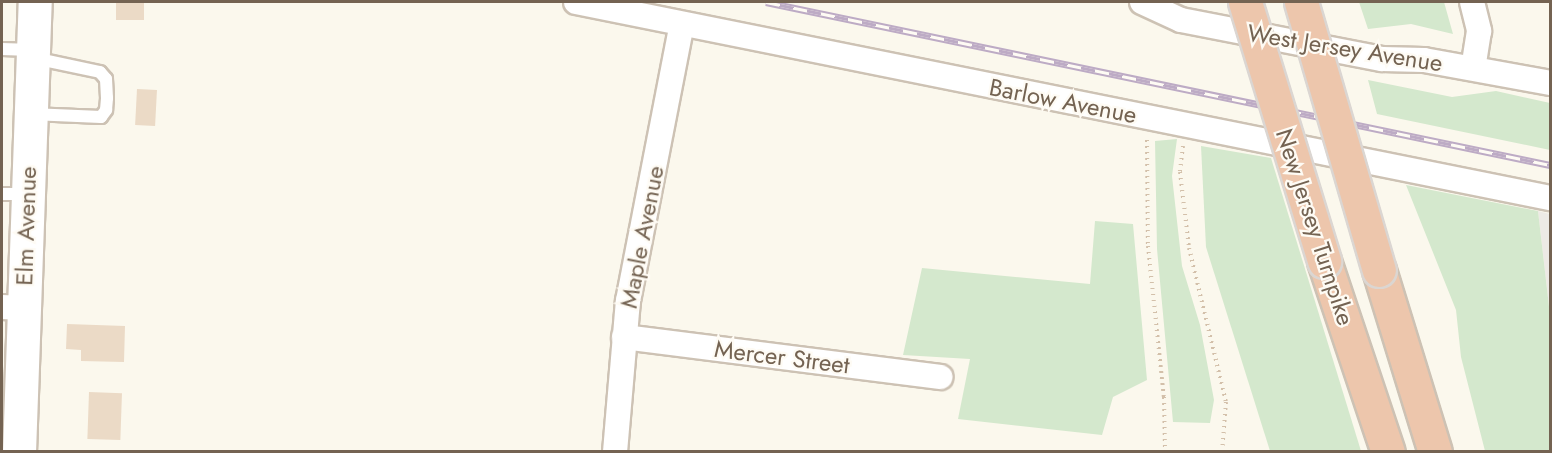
<!DOCTYPE html>
<style>
body{margin:0}
#map{position:relative;width:1552px;height:453px;overflow:hidden;background:#fbf8ed;font-family:Jost,sans-serif}
div>[style]{position:absolute}
.industrial>*{inset:0;background:#edeae5}
.green>*{inset:0;background:#d4e8cd}
.building>*{inset:0;background:#ebdac6;transform-origin:0 0}
.path>*{height:4px;margin-top:-2px;transform-origin:0;background:repeating-linear-gradient(90deg,#d3c0aa 0 1.5px,transparent 0 6px)}
.roads{filter:drop-shadow(2px 0 #cdc2b4) drop-shadow(-2px 0 #cdc2b4) drop-shadow(0 2px #cdc2b4) drop-shadow(0 -2px #cdc2b4)}
.lane>*{height:12px;margin:-6px;padding:0 6px;transform-origin:6px;border-radius:6px;background:#fff}
.street>*{height:24px;margin:-12px;padding:0 12px;transform-origin:12px;border-radius:12px;background:#fff}
.secondary>*{height:33px;margin:-16.5px;padding:0 16.5px;transform-origin:16.5px;border-radius:16.5px;background:#fff}
.highway>*{height:33px;margin:-16.5px;padding:0 16.5px;transform-origin:16.5px;border-radius:16.5px;background:#edc6ac}
.rail>*{height:7px;margin-top:-3.5px;transform-origin:0;background:repeating-linear-gradient(90deg,#fefbf4 0 14px,#bdabc5 0 28px);box-sizing:border-box;border-block:2px solid #bdabc5}
.bridges{filter:drop-shadow(2px 0 #dbd6d2) drop-shadow(-2px 0 #dbd6d2) drop-shadow(0 2px #dbd6d2) drop-shadow(0 -2px #dbd6d2)}
.highway-bridge>*{height:33px;margin:-16.5px;padding:0 16.5px;transform-origin:16.5px;border-radius:16.5px;background:#edc6ac}
span{translate:-50% -50%;white-space:nowrap;text-align:center;line-height:1.15;-webkit-text-stroke:4.5px #fefbf4;paint-order:stroke}
.street-label{font-size:24px;color:#746352}
.frame{position:absolute;inset:0;border:3px solid #746352;pointer-events:none}
</style>
<div id="map">
<div class="industrial">
<div style="clip-path:polygon(1538px 211px,1550px 214px,1550px 315px)"></div>
</div>
<div class="green">
<div style="clip-path:polygon(1359px 2px,1444px 2px,1453px 34px,1411px 24px,1368px 29px)"></div>
<div style="clip-path:polygon(1368px 80px,1452px 97px,1496px 91px,1550px 103px,1550px 150px,1377px 114px)"></div>
<div style="clip-path:polygon(1177px 139px,1172px 176px,1182px 266px,1200px 325px,1214px 400px,1210px 423px,1173px 422px,1157px 249px,1155px 141px)"></div>
<div style="clip-path:polygon(1201px 146px,1271px 158px,1361px 451px,1270px 451px,1206px 247px)"></div>
<div style="clip-path:polygon(1406px 185px,1538px 211px,1550px 315px,1550px 451px,1485px 451px,1461px 357px,1456px 310px)"></div>
<div style="clip-path:polygon(1095px 221px,1133px 224px,1147px 380px,1113px 397px,1102px 435px,958px 419px,970px 359px,903px 355px,922px 268px,1090px 284px)"></div>
</div>
<div class="building">
<div style="left:116px;top:2px;width:28px;height:18px"></div>
<div style="left:137px;top:89px;width:20px;height:36px;rotate:3deg"></div>
<div style="clip-path:polygon(67px 324px,125px 326px,124px 362px,81px 361px,81px 350px,66px 349px)"></div>
<div style="left:89px;top:392px;width:33px;height:47px;rotate:2deg"></div>
</div>
<div class="path">
<div style="left:1147px;top:140px;width:106px;rotate:89.5deg"></div>
<div style="left:1148px;top:246px;width:152px;rotate:84deg"></div>
<div style="left:1164px;top:397px;width:50px;rotate:88.9deg"></div>
<div style="left:1183px;top:146px;width:26px;rotate:97deg"></div>
<div style="left:1180px;top:172px;width:77px;rotate:83.2deg"></div>
<div style="left:1189px;top:248px;width:158px;rotate:76.5deg"></div>
<div style="left:1226px;top:402px;width:50px;rotate:94.6deg"></div>
</div>
<div class="roads">
<div class="lane">
<div style="left:2px;top:49px;width:30px;rotate:2deg"></div>
<div style="left:31px;top:114px;width:70px;rotate:2.5deg"></div>
<div style="left:101px;top:117px;width:9px;rotate:-54deg"></div>
<div style="left:106px;top:110px;width:12px;rotate:-85deg"></div>
<div style="left:107px;top:98px;width:19px;rotate:-93deg"></div>
<div style="left:106px;top:79px;width:9px;rotate:-131deg"></div>
<div style="left:100px;top:72px;width:67px;rotate:-168deg"></div>
<div style="left:2px;top:194px;width:24px"></div>
</div>
<div class="street">
<div style="left:576px;top:2px;width:994px;rotate:11.38deg"></div>
<div style="left:1142px;top:2px;width:43px;rotate:24.8deg"></div>
<div style="left:1181px;top:20px;width:205px;rotate:11deg"></div>
<div style="left:1382px;top:59px;width:42px;rotate:1.4deg"></div>
<div style="left:1424px;top:60px;width:128px;rotate:10.3deg"></div>
<div style="left:1472px;top:2px;width:30px;rotate:76deg"></div>
<div style="left:1479px;top:31px;width:37px;rotate:99deg"></div>
<div style="left:2px;top:307px;width:21px;rotate:3deg"></div>
<div style="left:624px;top:337px;width:319px;rotate:7.2deg"></div>
<div style="left:615px;top:452px;width:152px;rotate:-85.1deg"></div>
<div style="left:628px;top:301px;width:282px;rotate:-79deg"></div>
</div>
<div class="secondary">
<div style="left:19px;top:452px;width:450px;rotate:-88deg"></div>
</div>
<div class="highway">
<div style="left:1324px;top:261px;width:201px;rotate:71.5deg"></div>
<div style="left:1379px;top:270px;width:190px;rotate:72.9deg"></div>
</div>
</div>
<div class="rail">
<div style="left:766px;top:2px;width:801px;rotate:11.74deg"></div>
</div>
<div class="bridges">
<div class="highway-bridge">
<div style="left:1245px;top:2px;width:271px;rotate:73deg"></div>
<div style="left:1301px;top:2px;width:279px;rotate:73.8deg"></div>
</div>
</div>
<div class="street-label">
<span style="left:1345px;top:48px;rotate:9deg">West Jersey Avenue</span>
<span style="left:1063px;top:101px;rotate:11deg">Barlow Avenue</span>
<span style="left:26px;top:226px;rotate:-88deg">Elm Avenue</span>
<span style="left:1315px;top:227px;rotate:72deg">New Jersey Turnpike</span>
<span style="left:642px;top:237px;rotate:-79deg">Maple Avenue</span>
<span style="left:782px;top:357px;rotate:7deg">Mercer Street</span>
</div>
<div class="frame"></div>
</div>
